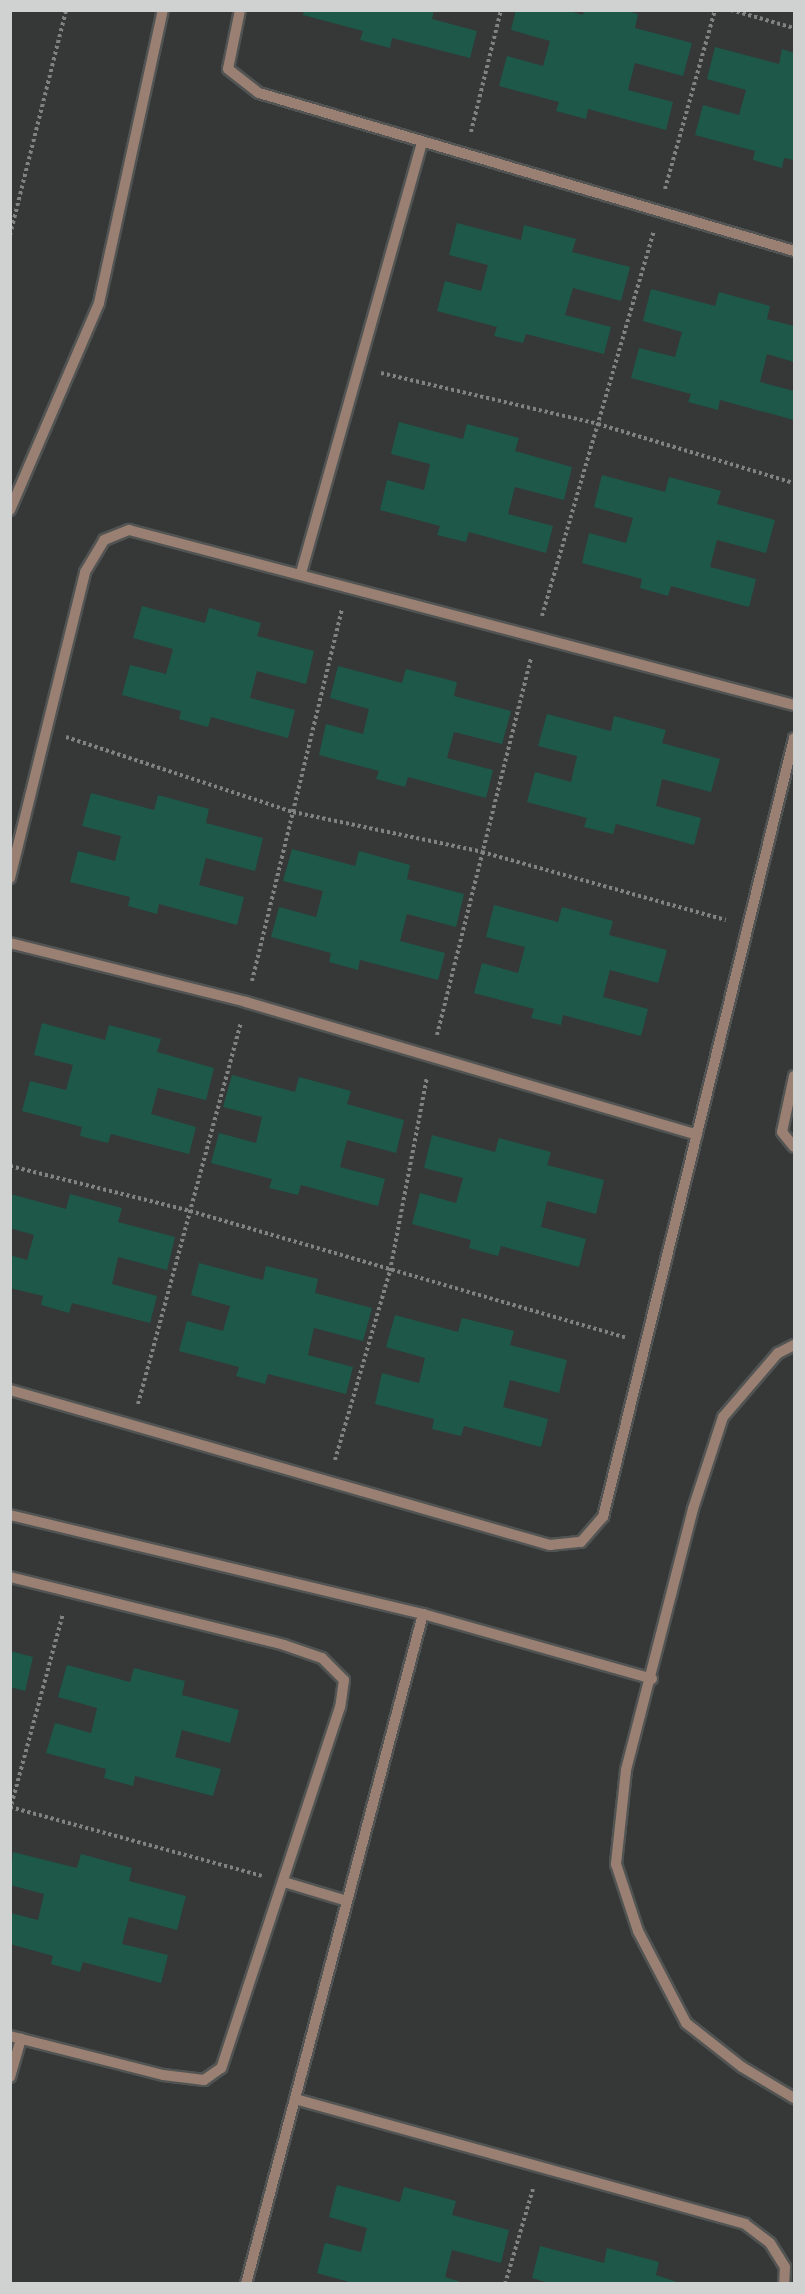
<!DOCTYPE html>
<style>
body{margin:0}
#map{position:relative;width:805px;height:2294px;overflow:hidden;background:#353837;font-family:Quicksand,sans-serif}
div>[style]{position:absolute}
.building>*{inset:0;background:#1d5849}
.path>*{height:4px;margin-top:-2px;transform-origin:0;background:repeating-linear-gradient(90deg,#808382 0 3px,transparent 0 6px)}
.roads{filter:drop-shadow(2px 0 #515453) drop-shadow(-2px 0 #515453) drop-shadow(0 2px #515453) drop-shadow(0 -2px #515453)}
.minor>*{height:10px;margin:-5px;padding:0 5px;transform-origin:5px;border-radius:5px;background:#998072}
span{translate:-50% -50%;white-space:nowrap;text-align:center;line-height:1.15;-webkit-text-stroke:4.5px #1d1f1f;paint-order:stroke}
.frame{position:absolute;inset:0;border:12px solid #d0d2d1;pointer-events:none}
</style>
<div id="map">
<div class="building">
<div style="clip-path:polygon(304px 10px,434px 10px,432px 19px,477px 31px,470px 58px,392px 38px,390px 48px,360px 40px,363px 31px,303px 15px)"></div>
<div style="clip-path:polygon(516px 10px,566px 10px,583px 15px,584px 10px,624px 10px,638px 14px,635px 28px,692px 43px,683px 76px,635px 63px,628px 90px,673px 102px,666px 130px,588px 109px,586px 119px,556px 111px,559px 102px,499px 86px,507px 56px,543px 66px,550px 41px,511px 30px)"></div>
<div style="clip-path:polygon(715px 47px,779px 64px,782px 49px,794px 53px,794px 160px,784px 158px,782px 168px,753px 160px,755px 151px,695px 135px,703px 105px,739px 115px,746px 90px,707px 79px)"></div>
<div style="clip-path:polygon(457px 223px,521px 240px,524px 225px,576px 239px,572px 252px,630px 267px,621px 301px,573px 288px,565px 315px,611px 327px,604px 354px,526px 334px,523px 343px,494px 336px,497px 327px,437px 311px,445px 281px,481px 291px,488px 265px,449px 255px)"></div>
<div style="clip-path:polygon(651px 289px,715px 306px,719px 292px,770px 306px,767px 319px,794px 326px,794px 362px,767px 354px,760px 382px,794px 391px,794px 420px,720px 400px,718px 410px,688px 402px,691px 394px,631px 378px,639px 348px,675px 357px,682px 332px,643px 321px)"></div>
<div style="clip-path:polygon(399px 422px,463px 439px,467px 424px,519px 438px,515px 451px,572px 467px,564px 500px,515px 487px,508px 514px,553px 526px,546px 553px,469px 532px,466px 542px,437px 535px,440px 526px,380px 510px,387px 480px,424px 490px,430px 464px,391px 454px)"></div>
<div style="clip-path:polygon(602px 475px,665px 492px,669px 477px,721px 491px,717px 504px,775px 520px,766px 553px,717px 540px,710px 567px,756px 579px,749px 607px,671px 586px,668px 596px,640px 588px,642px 579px,582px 563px,589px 533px,626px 543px,633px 518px,594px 507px)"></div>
<div style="clip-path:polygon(142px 606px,205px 623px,209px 608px,261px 623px,257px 636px,314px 651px,306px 684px,257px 671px,250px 698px,295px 710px,288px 738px,211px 717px,208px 727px,179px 719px,181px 711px,122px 695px,130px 665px,166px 674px,173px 649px,133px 638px)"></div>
<div style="clip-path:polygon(338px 666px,402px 683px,406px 669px,457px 682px,454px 696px,511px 711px,502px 744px,454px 732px,447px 758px,493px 770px,486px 798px,408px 777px,405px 787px,376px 779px,379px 771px,319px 755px,326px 724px,363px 734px,369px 709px,330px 698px)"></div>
<div style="clip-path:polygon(547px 714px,611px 731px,614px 716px,666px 730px,662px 743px,720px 759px,711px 792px,662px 779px,656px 806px,701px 818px,694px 845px,616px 824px,613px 834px,584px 827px,587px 818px,527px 802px,535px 772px,571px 782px,577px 756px,538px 746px)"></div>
<div style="clip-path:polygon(91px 793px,154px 810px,158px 795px,209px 809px,206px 823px,263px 838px,255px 871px,206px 858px,199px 885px,244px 897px,237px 925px,159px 904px,157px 914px,128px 906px,130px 897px,70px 882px,78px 851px,115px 861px,121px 836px,82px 826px)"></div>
<div style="clip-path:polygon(292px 849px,355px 866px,359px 851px,410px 865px,407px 879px,464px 894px,456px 927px,407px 914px,400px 941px,445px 953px,438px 980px,360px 960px,358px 970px,329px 962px,331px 953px,271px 937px,279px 907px,316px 917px,323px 891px,283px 881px)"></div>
<div style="clip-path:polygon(494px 905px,558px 922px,562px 907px,613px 921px,609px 935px,667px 950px,658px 983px,610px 970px,603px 997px,648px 1009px,641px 1036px,563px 1015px,561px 1025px,531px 1018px,534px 1009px,474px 993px,482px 963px,518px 973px,525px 947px,486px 937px)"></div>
<div style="clip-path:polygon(42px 1023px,105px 1040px,109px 1025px,161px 1039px,157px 1052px,214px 1068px,206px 1100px,158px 1088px,151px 1114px,196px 1127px,189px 1154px,111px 1134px,108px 1143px,80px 1136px,82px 1127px,22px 1111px,30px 1081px,66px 1090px,73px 1065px,34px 1055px)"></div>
<div style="clip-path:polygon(232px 1075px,295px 1092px,299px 1077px,351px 1091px,347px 1104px,404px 1120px,396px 1153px,347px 1140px,340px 1167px,385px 1179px,378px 1206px,301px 1185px,298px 1195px,269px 1188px,272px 1179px,211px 1163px,219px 1133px,256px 1143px,262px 1117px,223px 1107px)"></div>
<div style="clip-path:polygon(432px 1135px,495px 1152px,499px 1138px,551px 1152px,547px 1165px,604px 1180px,596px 1214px,547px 1201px,541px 1227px,586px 1239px,579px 1267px,501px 1246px,498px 1256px,469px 1248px,471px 1240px,412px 1224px,420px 1193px,456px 1203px,463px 1178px,424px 1168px)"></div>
<div style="clip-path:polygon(10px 1194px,66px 1209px,70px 1194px,122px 1208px,118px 1222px,175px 1237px,167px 1270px,118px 1257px,112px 1284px,157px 1296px,150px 1323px,72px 1303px,69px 1313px,41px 1305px,43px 1296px,10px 1288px,10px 1255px,27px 1260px,34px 1235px,10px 1228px)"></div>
<div style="clip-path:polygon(199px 1263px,263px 1280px,266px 1266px,318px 1279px,315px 1293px,372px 1308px,363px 1341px,314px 1328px,308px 1355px,353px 1367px,346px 1394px,268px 1374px,265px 1384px,236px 1376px,239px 1367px,179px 1351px,187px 1321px,223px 1331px,230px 1306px,191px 1295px)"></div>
<div style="clip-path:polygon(395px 1315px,458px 1332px,462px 1318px,514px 1331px,510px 1345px,567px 1360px,559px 1393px,510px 1380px,503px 1407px,548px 1419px,541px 1447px,464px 1426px,461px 1436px,432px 1429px,434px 1419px,375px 1404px,382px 1373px,419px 1383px,425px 1358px,386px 1347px)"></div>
<div style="clip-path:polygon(10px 1651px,33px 1657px,25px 1691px,10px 1687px)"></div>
<div style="clip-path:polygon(67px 1665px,130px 1682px,134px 1668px,185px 1681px,182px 1695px,239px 1710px,230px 1743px,182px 1730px,175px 1757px,221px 1769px,213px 1796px,135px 1776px,133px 1786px,104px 1778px,106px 1769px,46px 1753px,55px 1723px,91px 1733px,97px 1708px,58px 1697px)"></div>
<div style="clip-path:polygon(13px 1852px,77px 1868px,81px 1854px,132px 1868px,129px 1881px,186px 1896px,177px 1930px,129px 1917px,122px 1944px,168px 1955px,161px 1983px,83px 1962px,80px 1972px,51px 1964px,53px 1956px,10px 1944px,10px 1913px,38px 1920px,44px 1894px,10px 1885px)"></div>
<div style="clip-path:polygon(337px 2185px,400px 2202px,404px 2187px,456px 2201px,452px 2215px,509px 2230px,501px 2263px,452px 2250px,445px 2277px,467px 2284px,356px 2284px,317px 2273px,325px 2243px,361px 2252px,367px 2228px,329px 2217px)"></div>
<div style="clip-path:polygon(540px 2246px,604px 2263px,607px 2248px,659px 2262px,656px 2275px,683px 2284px,552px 2284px,532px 2278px)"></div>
</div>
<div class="path">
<div style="left:731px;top:10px;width:66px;rotate:15.9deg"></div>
<div style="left:471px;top:132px;width:126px;rotate:-76.2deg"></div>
<div style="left:665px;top:189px;width:186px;rotate:-74.4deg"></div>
<div style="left:10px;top:235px;width:232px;rotate:-76deg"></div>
<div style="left:381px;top:373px;width:223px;rotate:13.2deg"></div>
<div style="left:598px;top:424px;width:205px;rotate:16.8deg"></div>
<div style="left:542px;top:616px;width:401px;rotate:-73.8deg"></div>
<div style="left:66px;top:737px;width:239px;rotate:18.3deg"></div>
<div style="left:293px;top:812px;width:193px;rotate:11.9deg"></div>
<div style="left:482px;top:852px;width:253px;rotate:15.6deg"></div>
<div style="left:252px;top:981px;width:383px;rotate:-76.4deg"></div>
<div style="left:437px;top:1035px;width:389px;rotate:-76deg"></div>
<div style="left:10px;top:1166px;width:186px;rotate:14deg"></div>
<div style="left:190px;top:1211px;width:453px;rotate:16.2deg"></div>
<div style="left:138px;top:1404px;width:395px;rotate:-74.9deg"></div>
<div style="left:335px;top:1460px;width:197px;rotate:-73.8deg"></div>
<div style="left:390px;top:1271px;width:197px;rotate:-79.2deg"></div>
<div style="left:10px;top:1807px;width:261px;rotate:15.3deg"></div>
<div style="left:10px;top:1810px;width:203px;rotate:-74.9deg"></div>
<div style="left:505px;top:2284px;width:99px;rotate:-73.6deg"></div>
</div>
<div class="roads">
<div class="minor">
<div style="left:240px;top:10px;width:60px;rotate:101.5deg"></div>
<div style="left:228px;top:69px;width:39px;rotate:38deg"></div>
<div style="left:259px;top:93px;width:558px;rotate:16.45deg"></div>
<div style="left:10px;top:510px;width:225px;rotate:-66.7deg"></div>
<div style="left:99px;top:303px;width:300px;rotate:-77.7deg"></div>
<div style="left:301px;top:573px;width:448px;rotate:-74.3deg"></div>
<div style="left:10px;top:878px;width:315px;rotate:-76.2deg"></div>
<div style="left:85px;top:572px;width:37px;rotate:-59deg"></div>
<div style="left:104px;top:540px;width:27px;rotate:-22deg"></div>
<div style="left:129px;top:530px;width:688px;rotate:14.74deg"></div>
<div style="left:10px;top:943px;width:243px;rotate:14deg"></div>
<div style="left:246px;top:1002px;width:470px;rotate:16.4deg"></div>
<div style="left:794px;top:1076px;width:57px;rotate:102.1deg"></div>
<div style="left:782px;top:1132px;width:19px;rotate:51deg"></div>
<div style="left:794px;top:1345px;width:18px;rotate:153deg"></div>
<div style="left:778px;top:1353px;width:84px;rotate:130.7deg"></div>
<div style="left:723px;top:1417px;width:97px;rotate:108.1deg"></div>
<div style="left:693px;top:1509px;width:269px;rotate:104.4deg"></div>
<div style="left:626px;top:1770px;width:95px;rotate:96.1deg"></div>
<div style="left:616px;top:1864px;width:71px;rotate:71.8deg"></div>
<div style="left:638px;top:1931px;width:104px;rotate:62.4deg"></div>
<div style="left:686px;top:2023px;width:71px;rotate:38.2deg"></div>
<div style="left:742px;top:2067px;width:61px;rotate:30.8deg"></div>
<div style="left:10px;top:1390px;width:562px;rotate:16.02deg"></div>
<div style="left:550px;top:1545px;width:31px;rotate:-6deg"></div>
<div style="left:581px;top:1542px;width:33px;rotate:-49deg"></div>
<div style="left:603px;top:1517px;width:802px;rotate:-76.22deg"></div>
<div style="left:10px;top:1515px;width:425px;rotate:13.5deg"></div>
<div style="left:423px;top:1614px;width:238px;rotate:15.8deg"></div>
<div style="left:10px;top:1577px;width:282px;rotate:13.9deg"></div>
<div style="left:284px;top:1645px;width:40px;rotate:18.9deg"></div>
<div style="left:322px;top:1658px;width:31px;rotate:45deg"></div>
<div style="left:344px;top:1680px;width:27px;rotate:98deg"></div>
<div style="left:340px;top:1707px;width:380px;rotate:108.2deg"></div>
<div style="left:221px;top:2068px;width:21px;rotate:145deg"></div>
<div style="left:204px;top:2080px;width:41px;rotate:-173deg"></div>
<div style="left:163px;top:2075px;width:158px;rotate:-165.7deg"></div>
<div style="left:284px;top:1882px;width:66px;rotate:16.8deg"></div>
<div style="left:10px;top:2077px;width:40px;rotate:-74deg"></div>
<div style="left:295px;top:2099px;width:467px;rotate:15.5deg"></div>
<div style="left:745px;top:2224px;width:31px;rotate:37deg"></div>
<div style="left:770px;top:2243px;width:28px;rotate:58deg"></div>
<div style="left:785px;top:2267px;width:17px;rotate:93deg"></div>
<div style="left:246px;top:2284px;width:693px;rotate:-75.2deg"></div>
</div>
</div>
<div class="frame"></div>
</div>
